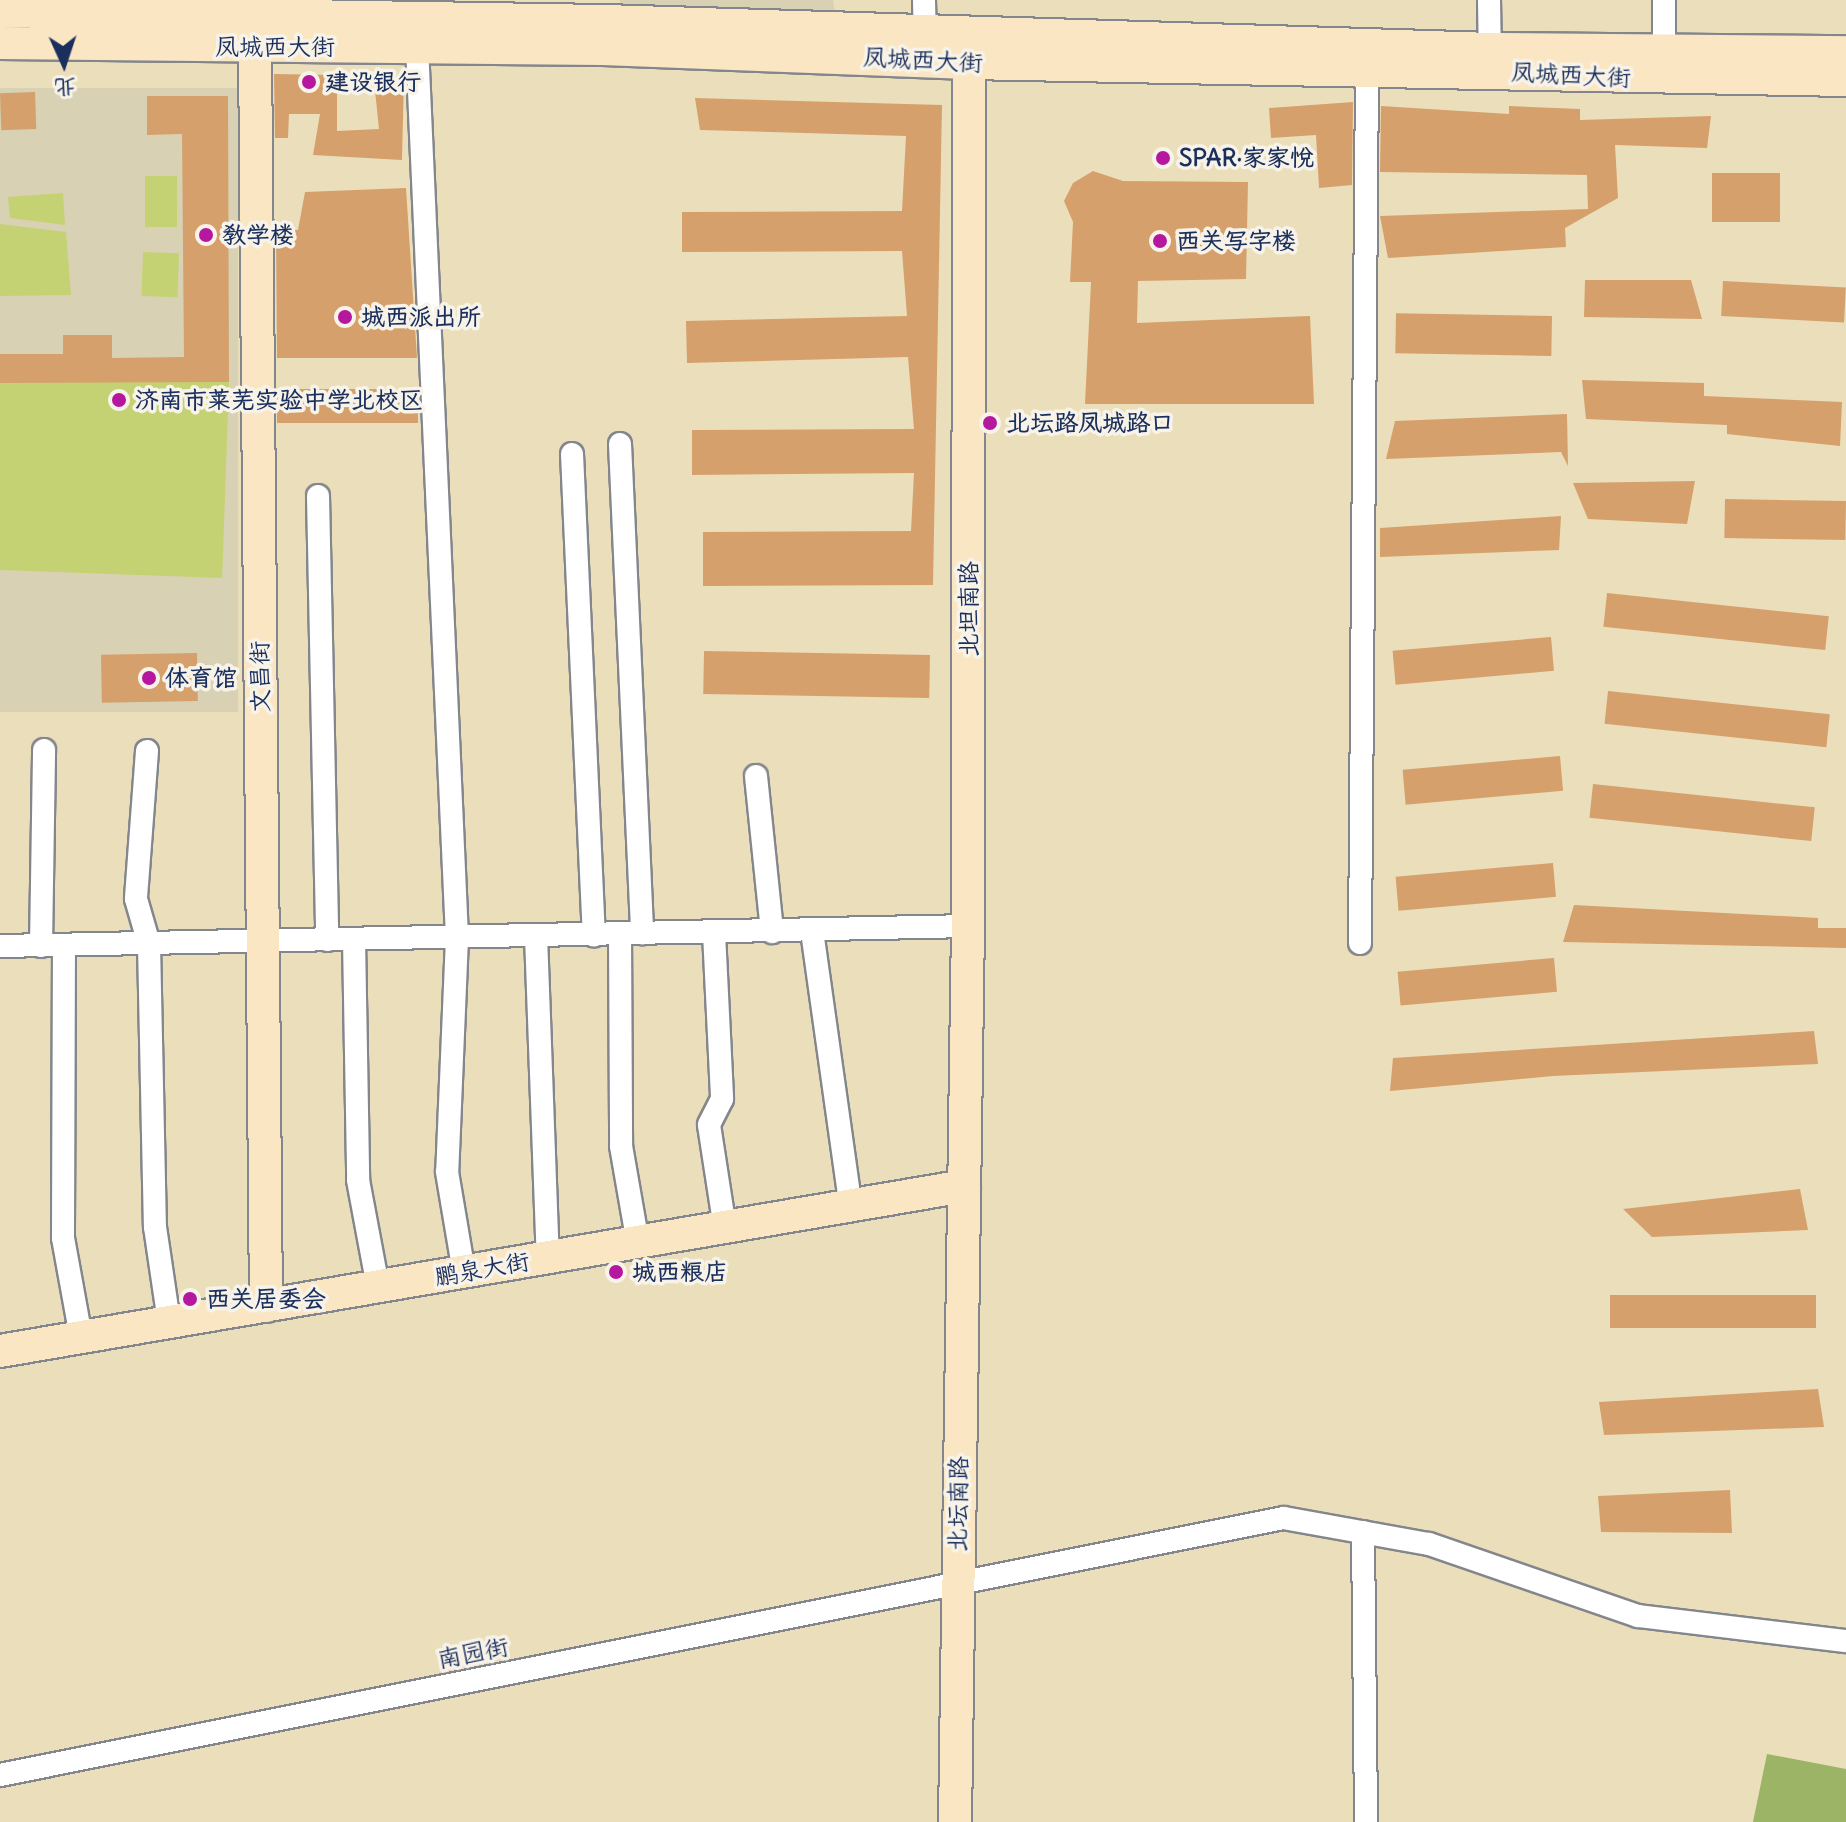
<!DOCTYPE html>
<meta charset="utf-8">
<style>
body{margin:0}
#map{position:relative;width:1846px;height:1822px;overflow:hidden;background:#ebdebb;font-family:Delius,"LXGW WenKai TC",sans-serif}
div>[style]{position:absolute}
.built>*{inset:0;background:#d9d1b4;transform-origin:0 0}
.green>*{inset:0;background:#c5d273;transform-origin:0 0}
.forest>*{inset:0;background:#9cb465}
.building>*{inset:0;background:#d5a06c;transform-origin:0 0}
.roads{filter:drop-shadow(2px 0 #83868c) drop-shadow(-2px 0 #83868c) drop-shadow(0 2px #83868c) drop-shadow(0 -2px #83868c)}
.street>*{height:22px;margin:-11px;padding:0 11px;transform-origin:11px;border-radius:11px;background:#fff}
.secondary>*{height:32px;margin:-16px;padding:0 16px;transform-origin:16px;border-radius:16px;background:#fbe6c4}
.dots>*{width:22px;height:22px;translate:-50% -50%;box-sizing:border-box;border:4px solid #f7f3e8;border-radius:50%}
span{translate:-50% -50%;white-space:nowrap;text-align:center;line-height:1.15;-webkit-text-stroke:7px #f7f3e8;paint-order:stroke}
.street-label{font-size:24px;color:#1b2f5e}
.poi-label{font-size:24px;color:#1b2f5e;font-weight:700}
.left{translate:0 -50%;text-align:left}
.north{position:absolute;left:24px;top:24px;width:80px;height:80px;-webkit-text-stroke:6px #f7f3e8;paint-order:stroke;rotate:177deg;font-size:22px;font-weight:700;line-height:32px;text-align:center;color:#1b2f5e}
.north::after{content:'';display:block;margin:auto;width:28px;height:36px;background:#1b2f5e;clip-path:polygon(50% 0,100% 100%,50% 72%,0 100%)}
</style>
<div id="map">
<div class="built">
<div style="clip-path:polygon(620px 0,833px 0,835px 13px,619px 7px)"></div>
<div style="left:238px;top:88px;width:624px;height:238px;rotate:90deg"></div>
</div>
<div class="green">
<div style="left:145px;top:176px;width:32px;height:51px"></div>
<div style="clip-path:polygon(63px 193px,65px 225px,10px 218px,8px 197px)"></div>
<div style="clip-path:polygon(0 224px,66px 232px,71px 295px,0 296px)"></div>
<div style="left:143px;top:252px;width:36px;height:44px;rotate:2deg"></div>
<div style="left:229px;top:382px;width:196px;height:229px;rotate:92deg"></div>
</div>
<div class="forest">
<div style="clip-path:polygon(1767px 1754px,1846px 1769px,1846px 1822px,1753px 1822px)"></div>
</div>
<div class="building">
<div style="clip-path:polygon(274px 74px,337px 75px,337px 131px,379px 129px,374px 81px,404px 76px,402px 160px,313px 155px,320px 114px,289px 114px,288px 138px,275px 138px)"></div>
<div style="left:35px;top:92px;width:37px;height:35px;rotate:88deg"></div>
<div style="clip-path:polygon(147px 96px,228px 96px,229px 382px,0 383px,0 354px,63px 354px,63px 335px,112px 335px,112px 358px,184px 357px,182px 134px,147px 135px)"></div>
<div style="clip-path:polygon(695px 98px,942px 105px,933px 585px,703px 586px,703px 532px,911px 531px,914px 473px,692px 475px,692px 430px,914px 429px,908px 357px,687px 363px,686px 321px,907px 316px,902px 251px,682px 252px,682px 212px,902px 211px,906px 136px,700px 130px)"></div>
<div style="clip-path:polygon(1353px 102px,1352px 185px,1319px 188px,1316px 135px,1271px 138px,1269px 108px)"></div>
<div style="clip-path:polygon(1381px 106px,1509px 114px,1509px 106px,1580px 109px,1580px 120px,1711px 116px,1707px 148px,1615px 145px,1618px 198px,1565px 228px,1566px 247px,1388px 258px,1380px 216px,1588px 209px,1587px 175px,1380px 172px)"></div>
<div style="clip-path:polygon(1093px 171px,1123px 181px,1248px 182px,1246px 279px,1138px 281px,1137px 323px,1310px 316px,1314px 404px,1085px 404px,1091px 282px,1070px 282px,1073px 222px,1064px 201px,1073px 183px)"></div>
<div style="left:1712px;top:173px;width:68px;height:49px"></div>
<div style="clip-path:polygon(406px 188px,417px 358px,277px 358px,276px 227px,298px 230px,305px 192px)"></div>
<div style="clip-path:polygon(1585px 280px,1691px 280px,1702px 319px,1584px 317px)"></div>
<div style="left:1723px;top:281px;width:123px;height:35px;rotate:3deg"></div>
<div style="left:1552px;top:316px;width:40px;height:156px;rotate:91deg"></div>
<div style="clip-path:polygon(1582px 380px,1704px 383px,1704px 396px,1842px 402px,1840px 446px,1727px 434px,1727px 425px,1586px 419px)"></div>
<div style="left:277px;top:389px;width:141px;height:34px"></div>
<div style="clip-path:polygon(1567px 414px,1568px 466px,1561px 452px,1386px 459px,1395px 421px)"></div>
<div style="clip-path:polygon(1695px 481px,1687px 524px,1588px 519px,1573px 483px)"></div>
<div style="left:1725px;top:499px;width:121px;height:39px;rotate:1deg"></div>
<div style="clip-path:polygon(1561px 516px,1559px 550px,1380px 557px,1380px 528px)"></div>
<div style="left:1607px;top:593px;width:223px;height:34px;rotate:6deg"></div>
<div style="left:1551px;top:637px;width:34px;height:159px;rotate:85deg"></div>
<div style="left:704px;top:651px;width:226px;height:43px;rotate:1deg"></div>
<div style="left:197px;top:653px;width:48px;height:96px;rotate:89deg"></div>
<div style="left:1608px;top:691px;width:223px;height:33px;rotate:6deg"></div>
<div style="left:1560px;top:756px;width:35px;height:158px;rotate:85deg"></div>
<div style="left:1593px;top:784px;width:223px;height:34px;rotate:6deg"></div>
<div style="left:1553px;top:863px;width:34px;height:158px;rotate:85deg"></div>
<div style="clip-path:polygon(1574px 905px,1818px 918px,1818px 928px,1846px 928px,1846px 948px,1563px 942px)"></div>
<div style="left:1554px;top:958px;width:34px;height:157px;rotate:85deg"></div>
<div style="clip-path:polygon(1814px 1031px,1818px 1064px,1553px 1076px,1390px 1091px,1393px 1058px)"></div>
<div style="clip-path:polygon(1800px 1189px,1808px 1230px,1652px 1237px,1623px 1209px)"></div>
<div style="left:1816px;top:1295px;width:33px;height:206px;rotate:90deg"></div>
<div style="clip-path:polygon(1818px 1389px,1824px 1427px,1604px 1435px,1599px 1402px)"></div>
<div style="clip-path:polygon(1730px 1490px,1732px 1533px,1601px 1532px,1598px 1496px)"></div>
</div>
<div class="roads">
<div class="street">
<div style="left:924px;top:0;width:45px;rotate:88.7deg"></div>
<div style="left:1489px;top:0;width:62px;rotate:89.1deg"></div>
<div style="left:1664px;top:0;width:62px;rotate:90deg"></div>
<div style="left:417px;top:46px;width:893px;rotate:87.43deg"></div>
<div style="left:457px;top:938px;width:234px;rotate:92.4deg"></div>
<div style="left:447px;top:1172px;width:101px;rotate:80.4deg"></div>
<div style="left:620px;top:444px;width:490px;rotate:87.4deg"></div>
<div style="left:572px;top:454px;width:482px;rotate:87.4deg"></div>
<div style="left:318px;top:496px;width:444px;rotate:88.8deg"></div>
<div style="left:147px;top:751px;width:148px;rotate:94.3deg"></div>
<div style="left:136px;top:899px;width:47px;rotate:73.9deg"></div>
<div style="left:149px;top:944px;width:283px;rotate:88.8deg"></div>
<div style="left:155px;top:1227px;width:96px;rotate:81.6deg"></div>
<div style="left:756px;top:776px;width:157px;rotate:84.1deg"></div>
<div style="left:812px;top:931px;width:279px;rotate:82deg"></div>
<div style="left:714px;top:933px;width:166px;rotate:87.2deg"></div>
<div style="left:722px;top:1099px;width:29px;rotate:117deg"></div>
<div style="left:709px;top:1125px;width:104px;rotate:81.2deg"></div>
<div style="left:620px;top:934px;width:212px;rotate:89.7deg"></div>
<div style="left:621px;top:1146px;width:98px;rotate:80.1deg"></div>
<div style="left:536px;top:936px;width:322px;rotate:87.9deg"></div>
<div style="left:354px;top:939px;width:241px;rotate:89deg"></div>
<div style="left:358px;top:1180px;width:109px;rotate:79.4deg"></div>
<div style="left:1360px;top:943px;width:873px;rotate:-89.54deg"></div>
<div style="left:64px;top:945px;width:293px;rotate:90.2deg"></div>
<div style="left:63px;top:1238px;width:101px;rotate:79.7deg"></div>
<div style="left:0;top:946px;width:968px;rotate:-1.18deg"></div>
<div style="left:41px;top:946px;width:196px;rotate:-89.1deg"></div>
<div style="left:1363px;top:1532px;width:290px;rotate:89.4deg"></div>
<div style="left:0;top:1775px;width:1309px;rotate:-11.32deg"></div>
<div style="left:1284px;top:1518px;width:147px;rotate:10.2deg"></div>
<div style="left:1429px;top:1544px;width:221px;rotate:19deg"></div>
<div style="left:1638px;top:1616px;width:209px;rotate:6.9deg"></div>
</div>
<div class="secondary">
<div style="left:0;top:11px;width:605px;rotate:0.95deg"></div>
<div style="left:605px;top:21px;width:885px;rotate:1.81deg"></div>
<div style="left:1490px;top:49px;width:356px;rotate:0.5deg"></div>
<div style="left:0;top:43px;width:603px;rotate:0.57deg"></div>
<div style="left:603px;top:49px;width:365px;rotate:2.2deg"></div>
<div style="left:968px;top:63px;width:878px;rotate:1.11deg"></div>
<div style="left:255px;top:48px;width:1258px;rotate:89.5deg"></div>
<div style="left:0;top:1351px;width:978px;rotate:-9.71deg"></div>
<div style="left:955px;top:1822px;width:896px;rotate:-89.17deg"></div>
<div style="left:968px;top:926px;width:885px;rotate:-89.94deg"></div>
</div>
</div>
<div class="dots">
<div style="left:309px;top:82px;background:#b5179e"></div>
<div style="left:1163px;top:158px;background:#b5179e"></div>
<div style="left:206px;top:235px;background:#b5179e"></div>
<div style="left:1160px;top:241px;background:#b5179e"></div>
<div style="left:345px;top:317px;background:#b5179e"></div>
<div style="left:119px;top:400px;background:#b5179e"></div>
<div style="left:990px;top:423px;background:#b5179e"></div>
<div style="left:149px;top:678px;background:#b5179e"></div>
<div style="left:616px;top:1272px;background:#b5179e"></div>
<div style="left:190px;top:1299px;background:#b5179e"></div>
</div>
<div class="street-label">
<span style="left:275px;top:47px">凤城西大街</span>
<span style="left:923px;top:60px;rotate:3deg">凤城西大街</span>
<span style="left:1571px;top:75px;rotate:3deg">凤城西大街</span>
<span style="left:969px;top:609px;rotate:-90deg">北坦南路</span>
<span style="left:260px;top:677px;rotate:-91deg">文昌街</span>
<span style="left:482px;top:1269px;rotate:-10deg">鹏泉大街</span>
<span style="left:958px;top:1504px;rotate:-89deg">北坛南路</span>
<span style="left:473px;top:1653px;rotate:-11deg">南园街</span>
</div>
<div class="poi-label">
<span class="left" style="left:325px;top:82px">建设银行</span>
<span class="left" style="left:1179px;top:158px">SPAR·家家悦</span>
<span class="left" style="left:222px;top:235px">教学楼</span>
<span class="left" style="left:1176px;top:241px">西关写字楼</span>
<span class="left" style="left:361px;top:317px">城西派出所</span>
<span class="left" style="left:135px;top:400px">济南市莱芜实验中学北校区</span>
<span class="left" style="left:1006px;top:423px">北坛路凤城路口</span>
<span class="left" style="left:165px;top:678px">体育馆</span>
<span class="left" style="left:632px;top:1272px">城西粮店</span>
<span class="left" style="left:206px;top:1299px">西关居委会</span>
</div>
<div class="north">北</div>
</div>
